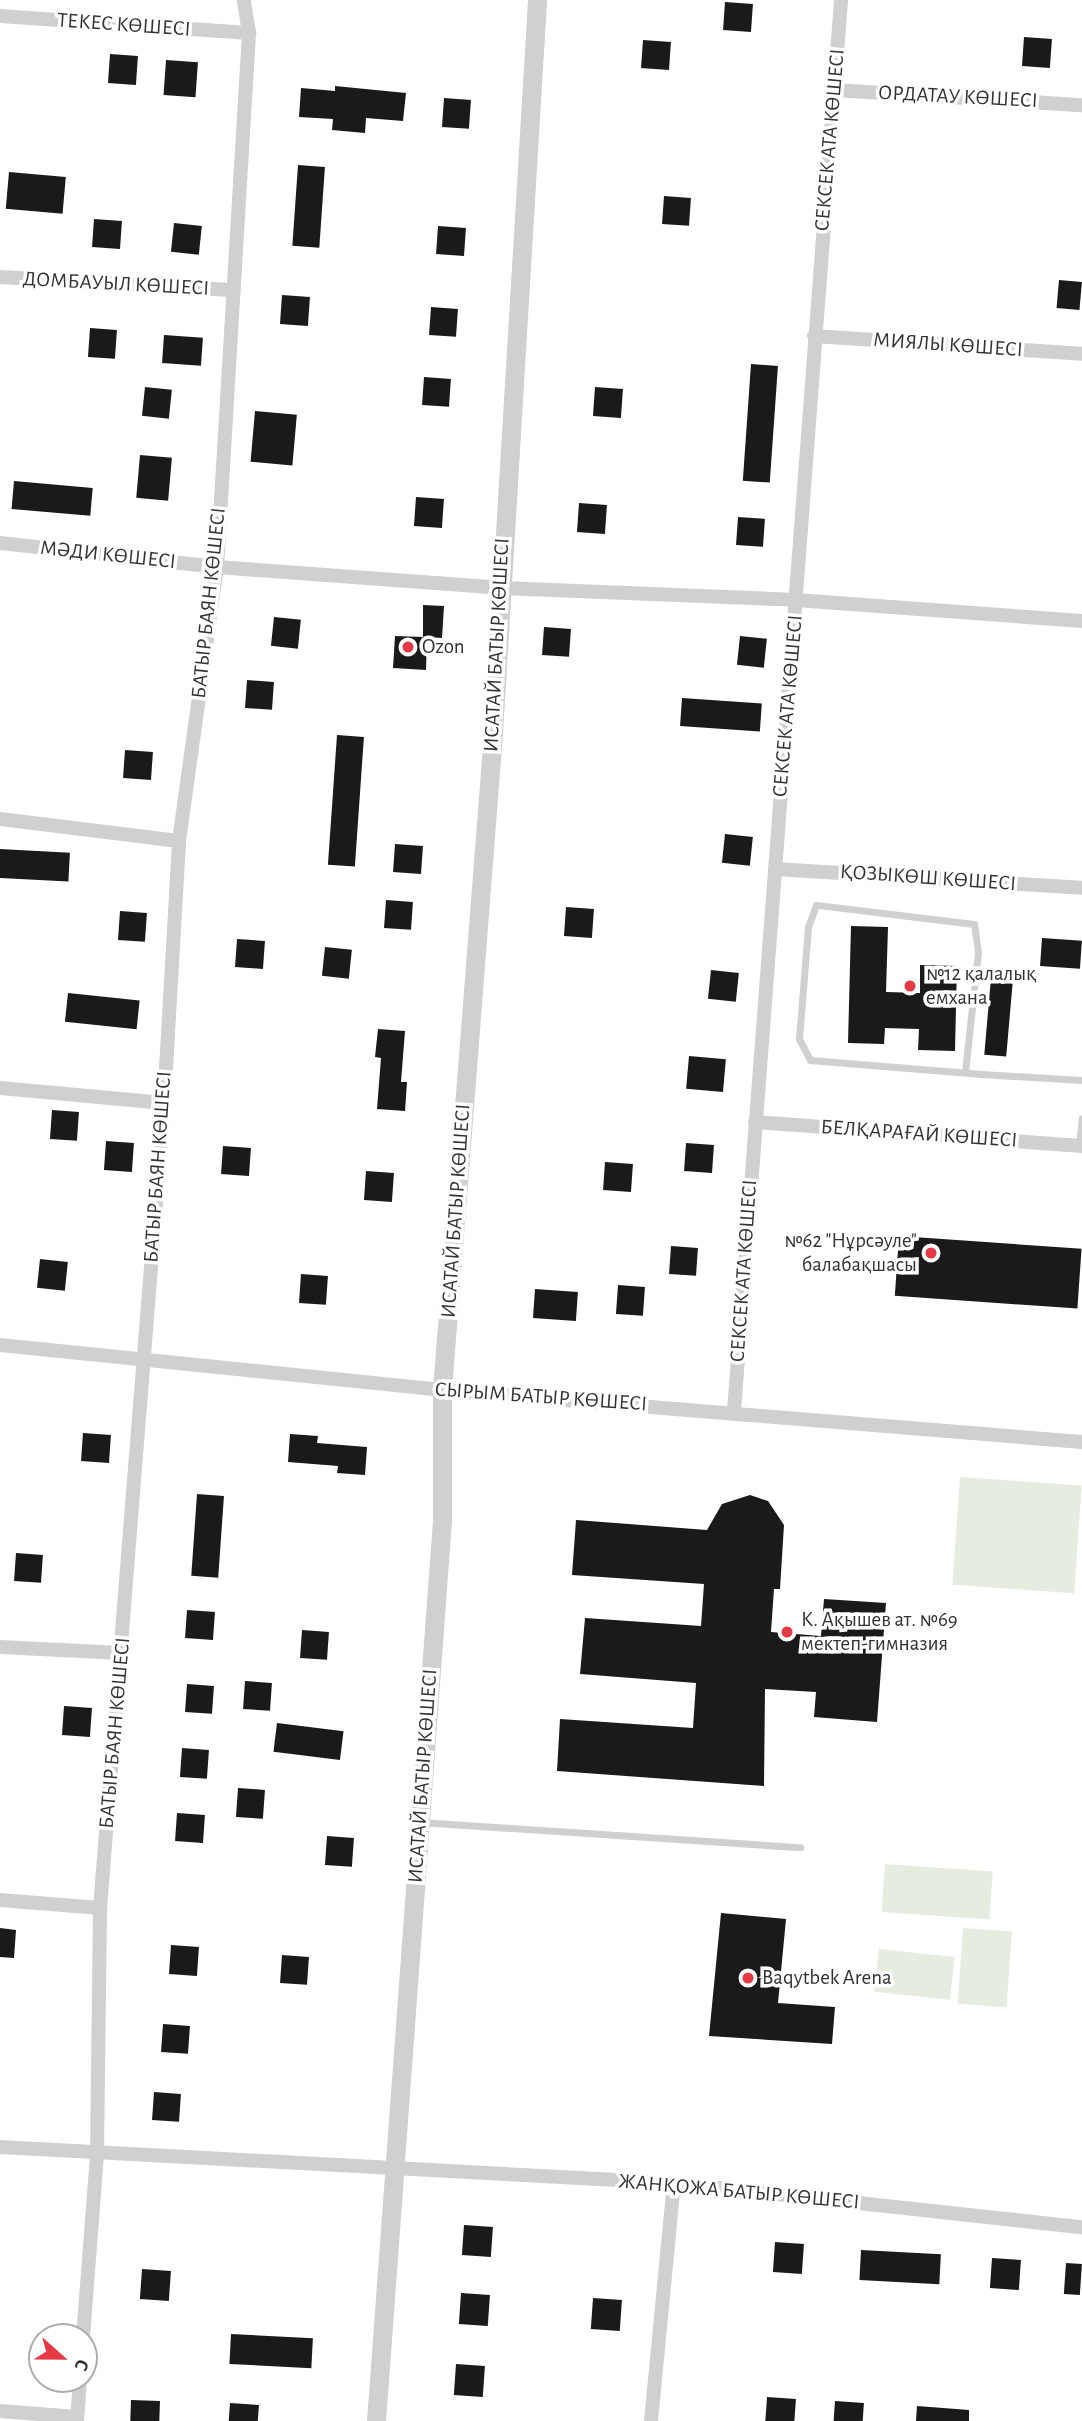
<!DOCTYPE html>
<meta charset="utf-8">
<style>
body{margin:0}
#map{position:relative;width:1082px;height:2421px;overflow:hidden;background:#fff;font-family:"Alegreya Sans",sans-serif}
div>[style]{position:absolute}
.green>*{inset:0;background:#e6ecdf;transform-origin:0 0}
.building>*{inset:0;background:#1a1a1a;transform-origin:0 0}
.service>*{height:7px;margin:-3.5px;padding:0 3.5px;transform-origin:3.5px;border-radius:3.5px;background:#d0d0d0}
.minor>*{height:14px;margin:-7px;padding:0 7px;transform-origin:7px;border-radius:7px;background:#d0d0d0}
.tertiary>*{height:19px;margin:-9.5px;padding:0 9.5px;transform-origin:9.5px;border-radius:9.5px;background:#d0d0d0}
.dots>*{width:19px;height:19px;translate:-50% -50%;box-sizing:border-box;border:4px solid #fff;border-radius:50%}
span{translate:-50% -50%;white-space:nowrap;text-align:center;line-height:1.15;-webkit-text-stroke:7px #fff;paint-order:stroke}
.street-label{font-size:21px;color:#333}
.poi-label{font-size:21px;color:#333}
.left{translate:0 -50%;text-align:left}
.right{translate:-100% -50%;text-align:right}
.north{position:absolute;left:28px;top:2323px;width:70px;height:70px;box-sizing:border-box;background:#fff;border:2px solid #adadad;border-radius:50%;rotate:111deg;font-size:19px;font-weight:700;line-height:28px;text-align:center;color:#333}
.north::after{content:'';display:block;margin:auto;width:24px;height:32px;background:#e63946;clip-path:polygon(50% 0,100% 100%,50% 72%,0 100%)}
</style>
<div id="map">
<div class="green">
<div style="left:960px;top:1477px;width:122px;height:108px;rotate:4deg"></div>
<div style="left:885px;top:1864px;width:108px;height:48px;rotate:4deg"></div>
<div style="left:963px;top:1928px;width:49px;height:76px;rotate:4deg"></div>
<div style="left:879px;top:1949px;width:76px;height:43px;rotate:6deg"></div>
</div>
<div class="building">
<div style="left:725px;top:2px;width:28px;height:28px;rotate:4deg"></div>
<div style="left:1024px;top:37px;width:28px;height:29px;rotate:4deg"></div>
<div style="left:643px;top:40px;width:28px;height:28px;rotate:4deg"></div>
<div style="left:110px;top:54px;width:28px;height:29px;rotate:4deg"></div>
<div style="left:166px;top:60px;width:32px;height:35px;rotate:4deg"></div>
<div style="clip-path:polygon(335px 86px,406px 93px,403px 121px,366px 118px,365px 133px,332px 130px,333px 119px,299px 117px,301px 88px,335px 91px)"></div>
<div style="left:444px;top:98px;width:27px;height:29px;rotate:4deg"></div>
<div style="left:298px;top:165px;width:27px;height:81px;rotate:4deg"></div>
<div style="left:9px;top:172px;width:57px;height:37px;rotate:5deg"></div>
<div style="left:664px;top:196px;width:27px;height:28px;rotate:4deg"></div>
<div style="left:94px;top:219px;width:28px;height:28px;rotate:4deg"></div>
<div style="left:174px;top:223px;width:28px;height:29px;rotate:6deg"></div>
<div style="left:438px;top:226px;width:28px;height:28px;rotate:4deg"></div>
<div style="left:1059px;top:280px;width:23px;height:28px;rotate:5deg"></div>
<div style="left:282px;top:295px;width:28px;height:29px;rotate:4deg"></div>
<div style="left:431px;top:307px;width:27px;height:28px;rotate:4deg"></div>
<div style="left:90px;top:328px;width:27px;height:29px;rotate:4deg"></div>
<div style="left:164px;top:335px;width:39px;height:28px;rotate:4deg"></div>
<div style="left:751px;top:364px;width:27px;height:117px;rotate:4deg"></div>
<div style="left:424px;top:377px;width:27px;height:28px;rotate:4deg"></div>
<div style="left:145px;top:387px;width:27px;height:29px;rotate:6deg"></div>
<div style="left:595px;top:387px;width:28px;height:29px;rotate:4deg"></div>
<div style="left:255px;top:411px;width:42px;height:51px;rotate:5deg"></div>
<div style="left:140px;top:455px;width:32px;height:43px;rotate:5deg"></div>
<div style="left:14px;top:481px;width:79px;height:28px;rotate:5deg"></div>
<div style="left:416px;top:497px;width:28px;height:29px;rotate:4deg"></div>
<div style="left:579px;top:503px;width:28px;height:29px;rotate:4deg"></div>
<div style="left:738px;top:517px;width:27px;height:28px;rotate:4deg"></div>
<div style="clip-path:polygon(423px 605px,444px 606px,442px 638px,427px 637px,426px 670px,393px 668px,395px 636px,423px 637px)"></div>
<div style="left:274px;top:617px;width:27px;height:29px;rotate:6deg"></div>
<div style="left:544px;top:627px;width:27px;height:28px;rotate:4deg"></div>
<div style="left:740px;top:636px;width:27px;height:29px;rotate:6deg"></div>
<div style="left:247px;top:680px;width:27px;height:28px;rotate:4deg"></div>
<div style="left:682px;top:698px;width:80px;height:28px;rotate:4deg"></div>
<div style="left:337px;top:735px;width:27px;height:130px;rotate:4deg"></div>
<div style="left:125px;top:750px;width:28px;height:28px;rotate:4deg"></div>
<div style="left:725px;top:834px;width:28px;height:29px;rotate:6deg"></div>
<div style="left:395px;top:844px;width:28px;height:28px;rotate:4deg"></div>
<div style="left:0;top:849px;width:70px;height:29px;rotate:3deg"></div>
<div style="left:386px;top:900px;width:27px;height:28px;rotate:4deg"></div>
<div style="left:566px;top:907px;width:28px;height:29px;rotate:4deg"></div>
<div style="left:120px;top:911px;width:27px;height:29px;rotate:4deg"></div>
<div style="clip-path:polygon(851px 926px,888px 927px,886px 992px,920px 993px,920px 965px,957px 966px,955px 1051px,918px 1050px,919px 1029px,885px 1028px,884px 1044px,848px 1043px)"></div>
<div style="left:1042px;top:938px;width:40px;height:28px;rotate:4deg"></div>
<div style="left:237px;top:939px;width:28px;height:28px;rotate:4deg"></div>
<div style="left:325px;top:947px;width:27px;height:29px;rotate:6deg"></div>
<div style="left:711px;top:970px;width:28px;height:29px;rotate:6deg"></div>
<div style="left:991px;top:978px;width:22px;height:77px;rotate:5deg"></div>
<div style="left:68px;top:993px;width:72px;height:29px;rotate:6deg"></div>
<div style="clip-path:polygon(378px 1029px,405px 1031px,401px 1082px,407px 1082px,405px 1111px,377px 1109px,381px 1058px,375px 1057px)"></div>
<div style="left:689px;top:1056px;width:37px;height:33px;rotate:5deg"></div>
<div style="left:52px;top:1110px;width:27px;height:29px;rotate:4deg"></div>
<div style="left:106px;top:1141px;width:28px;height:29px;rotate:4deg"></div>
<div style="left:686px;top:1143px;width:28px;height:28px;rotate:4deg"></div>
<div style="left:223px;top:1146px;width:28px;height:28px;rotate:4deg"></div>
<div style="left:605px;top:1162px;width:28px;height:28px;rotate:4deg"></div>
<div style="left:366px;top:1171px;width:28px;height:29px;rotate:4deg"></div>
<div style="left:899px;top:1236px;width:183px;height:60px;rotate:4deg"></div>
<div style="left:671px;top:1246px;width:27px;height:28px;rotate:4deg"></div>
<div style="left:40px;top:1259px;width:28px;height:29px;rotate:6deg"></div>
<div style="left:301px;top:1274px;width:27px;height:29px;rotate:4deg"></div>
<div style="left:618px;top:1285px;width:27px;height:29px;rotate:4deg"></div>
<div style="left:535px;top:1289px;width:43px;height:29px;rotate:4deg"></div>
<div style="left:83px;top:1433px;width:28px;height:28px;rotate:4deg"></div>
<div style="clip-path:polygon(290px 1434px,318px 1436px,317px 1443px,367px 1447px,365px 1475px,337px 1473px,338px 1466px,288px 1462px)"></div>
<div style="left:197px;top:1494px;width:27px;height:82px;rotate:4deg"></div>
<div style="clip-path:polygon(750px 1495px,768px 1501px,784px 1525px,780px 1589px,774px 1589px,771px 1632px,821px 1636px,824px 1599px,886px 1603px,877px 1722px,814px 1717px,816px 1692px,765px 1689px,764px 1786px,557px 1771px,560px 1719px,693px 1728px,696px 1683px,580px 1674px,585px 1618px,701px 1626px,704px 1584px,572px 1575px,576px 1520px,707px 1530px,722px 1504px)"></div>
<div style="left:16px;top:1553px;width:27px;height:28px;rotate:4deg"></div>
<div style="left:187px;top:1610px;width:28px;height:28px;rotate:4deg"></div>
<div style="left:302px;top:1630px;width:27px;height:28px;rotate:4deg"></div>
<div style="left:245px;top:1681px;width:27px;height:28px;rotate:4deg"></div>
<div style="left:187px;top:1684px;width:27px;height:28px;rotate:4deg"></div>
<div style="left:64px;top:1706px;width:28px;height:29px;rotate:4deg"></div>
<div style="left:277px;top:1723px;width:67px;height:29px;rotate:7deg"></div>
<div style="left:182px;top:1748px;width:27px;height:29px;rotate:4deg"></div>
<div style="left:238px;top:1788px;width:27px;height:29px;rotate:4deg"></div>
<div style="left:177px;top:1813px;width:28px;height:28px;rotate:4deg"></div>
<div style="left:327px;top:1836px;width:27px;height:29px;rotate:4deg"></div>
<div style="clip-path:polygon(721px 1913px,786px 1919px,778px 2003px,835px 2007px,832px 2044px,709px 2036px)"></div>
<div style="clip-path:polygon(0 1928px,16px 1930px,14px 1958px,0 1957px)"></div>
<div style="left:171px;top:1945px;width:28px;height:29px;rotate:4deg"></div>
<div style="left:282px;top:1955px;width:27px;height:28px;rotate:4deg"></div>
<div style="left:163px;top:2024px;width:27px;height:28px;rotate:4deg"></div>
<div style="left:154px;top:2092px;width:27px;height:28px;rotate:4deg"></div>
<div style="left:464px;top:2225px;width:29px;height:30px;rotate:4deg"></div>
<div style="left:775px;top:2242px;width:29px;height:30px;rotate:4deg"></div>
<div style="left:861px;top:2250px;width:80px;height:30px;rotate:3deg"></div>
<div style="left:992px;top:2258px;width:29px;height:30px;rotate:4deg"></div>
<div style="left:1066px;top:2263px;width:16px;height:31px;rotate:4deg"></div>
<div style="left:142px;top:2269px;width:29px;height:30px;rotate:4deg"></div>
<div style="left:461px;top:2293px;width:29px;height:31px;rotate:4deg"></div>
<div style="left:593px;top:2298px;width:29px;height:31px;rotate:4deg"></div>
<div style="left:231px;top:2334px;width:82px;height:30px;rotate:3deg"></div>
<div style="left:456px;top:2364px;width:29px;height:31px;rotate:4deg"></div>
<div style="left:767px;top:2397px;width:29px;height:24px;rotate:4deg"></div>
<div style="left:131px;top:2400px;width:29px;height:21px;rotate:2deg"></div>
<div style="left:835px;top:2401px;width:29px;height:20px;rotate:4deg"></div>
<div style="left:230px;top:2403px;width:29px;height:18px;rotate:4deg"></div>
<div style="clip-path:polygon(917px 2406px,969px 2410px,969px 2421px,916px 2421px)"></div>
</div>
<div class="service">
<div style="left:965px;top:1072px;width:121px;rotate:-83.8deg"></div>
<div style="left:978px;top:952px;width:28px;rotate:-98deg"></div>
<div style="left:974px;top:924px;width:159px;rotate:-173.1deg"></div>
<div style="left:816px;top:905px;width:23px;rotate:110deg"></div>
<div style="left:808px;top:927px;width:112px;rotate:94.6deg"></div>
<div style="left:799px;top:1039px;width:24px;rotate:62deg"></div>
<div style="left:810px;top:1060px;width:172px;rotate:4.7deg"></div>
<div style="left:981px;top:1074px;width:101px;rotate:3.4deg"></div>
<div style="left:1079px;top:1145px;width:27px;rotate:-84deg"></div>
<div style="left:420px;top:1822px;width:381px;rotate:3.8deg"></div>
</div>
<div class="minor">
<div style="left:0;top:16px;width:250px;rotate:3.9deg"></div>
<div style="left:834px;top:90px;width:248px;rotate:3.5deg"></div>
<div style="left:0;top:277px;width:232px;rotate:3.2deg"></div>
<div style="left:814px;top:336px;width:269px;rotate:3.8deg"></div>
<div style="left:0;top:543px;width:218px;rotate:6.3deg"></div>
<div style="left:217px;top:567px;width:284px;rotate:4.2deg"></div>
<div style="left:500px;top:588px;width:296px;rotate:2.3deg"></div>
<div style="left:796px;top:600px;width:287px;rotate:4.2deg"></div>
<div style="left:0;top:819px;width:180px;rotate:7deg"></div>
<div style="left:775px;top:869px;width:308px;rotate:3.5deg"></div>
<div style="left:0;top:1088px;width:165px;rotate:5.2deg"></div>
<div style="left:755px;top:1122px;width:328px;rotate:4.2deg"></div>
<div style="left:0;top:1345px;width:444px;rotate:5.8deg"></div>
<div style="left:442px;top:1390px;width:642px;rotate:4.65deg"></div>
<div style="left:734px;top:1411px;width:1415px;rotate:-85.66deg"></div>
<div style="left:0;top:1647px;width:121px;rotate:2.8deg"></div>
<div style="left:0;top:1900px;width:100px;rotate:4.6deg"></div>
<div style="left:0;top:2147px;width:675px;rotate:3.06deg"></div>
<div style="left:674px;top:2183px;width:410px;rotate:6.2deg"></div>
<div style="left:83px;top:2337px;width:183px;rotate:-85.6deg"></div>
<div style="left:97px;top:2155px;width:247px;rotate:-89.3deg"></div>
<div style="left:100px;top:1908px;width:808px;rotate:-85.45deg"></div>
<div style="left:164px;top:1103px;width:262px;rotate:-86.7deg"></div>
<div style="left:179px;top:841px;width:277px;rotate:-82.1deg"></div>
<div style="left:217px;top:567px;width:535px;rotate:-86.57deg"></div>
<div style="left:249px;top:33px;width:33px;rotate:-99deg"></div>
<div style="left:0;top:2411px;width:77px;rotate:4.5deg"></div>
<div style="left:77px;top:2421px;width:42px;rotate:-85.9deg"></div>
<div style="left:651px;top:2421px;width:239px;rotate:-84.5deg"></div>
</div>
<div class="tertiary">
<div style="left:376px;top:2421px;width:902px;rotate:-85.81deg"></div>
<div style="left:442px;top:1521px;width:131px;rotate:-90deg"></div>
<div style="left:442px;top:1390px;width:659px;rotate:-85.56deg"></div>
<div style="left:493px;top:733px;width:734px;rotate:-86.56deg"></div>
</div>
<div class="dots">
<div style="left:408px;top:647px;background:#e63946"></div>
<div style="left:910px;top:986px;background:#e63946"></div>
<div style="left:931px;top:1253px;background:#e63946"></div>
<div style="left:787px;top:1632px;background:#e63946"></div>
<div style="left:748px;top:1978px;background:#e63946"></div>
</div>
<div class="street-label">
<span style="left:124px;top:25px;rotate:4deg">ТЕКЕС КӨШЕСІ</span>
<span style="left:958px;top:97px;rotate:3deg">ОРДАТАУ КӨШЕСІ</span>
<span style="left:830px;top:140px;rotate:-85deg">СЕКСЕК АТА КӨШЕСІ</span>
<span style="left:116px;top:284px;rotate:3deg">ДОМБАУЫЛ КӨШЕСІ</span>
<span style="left:948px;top:345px;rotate:4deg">МИЯЛЫ КӨШЕСІ</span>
<span style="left:108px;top:555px;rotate:6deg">МӘДИ КӨШЕСІ</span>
<span style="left:209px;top:603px;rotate:-84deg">БАТЫР БАЯН КӨШЕСІ</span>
<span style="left:497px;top:645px;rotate:-87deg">ИСАТАЙ БАТЫР КӨШЕСІ</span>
<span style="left:788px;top:706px;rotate:-85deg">СЕКСЕК АТА КӨШЕСІ</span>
<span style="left:928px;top:878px;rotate:4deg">ҚОЗЫКӨШ КӨШЕСІ</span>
<span style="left:919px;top:1134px;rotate:4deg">БЕЛҚАРАҒАЙ КӨШЕСІ</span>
<span style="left:158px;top:1167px;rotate:-86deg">БАТЫР БАЯН КӨШЕСІ</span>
<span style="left:456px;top:1211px;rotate:-86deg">ИСАТАЙ БАТЫР КӨШЕСІ</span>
<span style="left:744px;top:1271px;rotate:-86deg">СЕКСЕК АТА КӨШЕСІ</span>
<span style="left:541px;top:1397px;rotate:4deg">СЫРЫМ БАТЫР КӨШЕСІ</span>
<span style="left:115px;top:1733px;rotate:-85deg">БАТЫР БАЯН КӨШЕСІ</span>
<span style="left:423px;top:1776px;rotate:-86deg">ИСАТАЙ БАТЫР КӨШЕСІ</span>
<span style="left:739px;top:2192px;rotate:5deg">ЖАНҚОЖА БАТЫР КӨШЕСІ</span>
</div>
<div class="poi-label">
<span class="left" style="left:422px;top:647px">Ozon</span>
<span class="left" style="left:926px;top:986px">№12 қалалық<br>емхана</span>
<span class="right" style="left:917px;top:1253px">№62 "Нұрсәуле"<br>балабақшасы</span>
<span class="left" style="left:801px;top:1632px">К. Ақышев ат. №69<br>мектеп-гимназия</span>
<span class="left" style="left:762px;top:1978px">Baqytbek Arena</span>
</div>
<div class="north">С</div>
</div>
